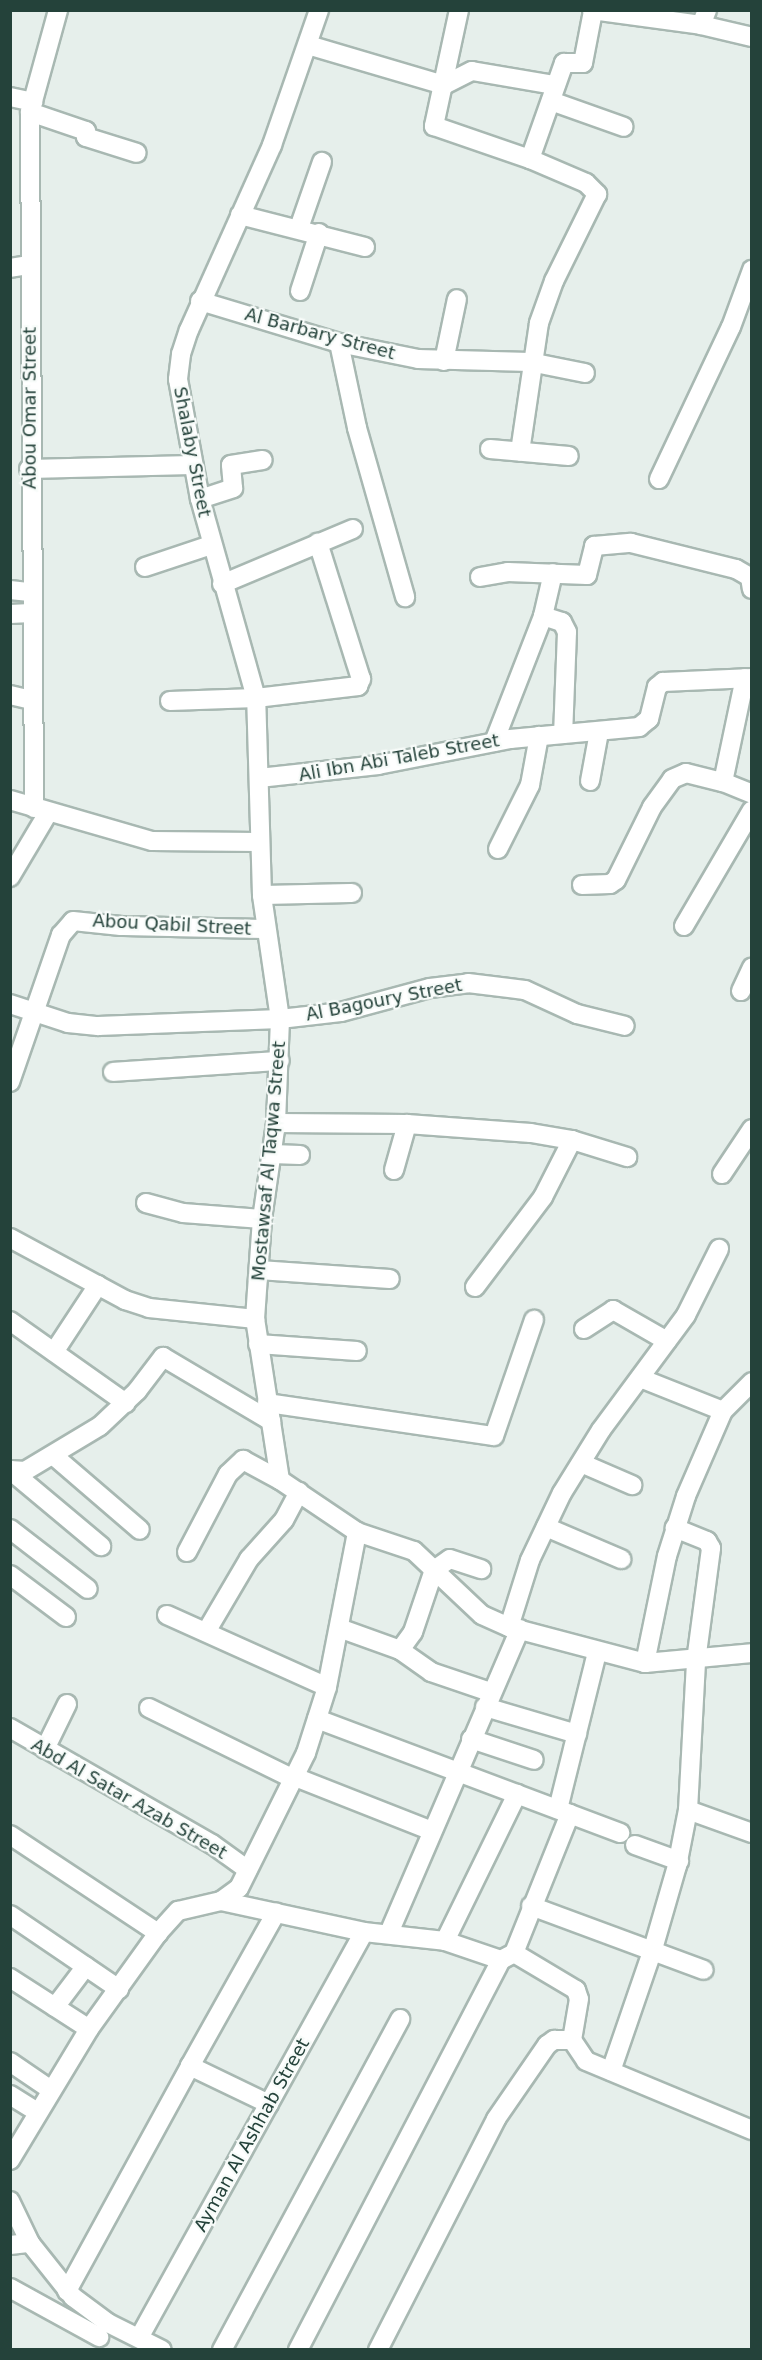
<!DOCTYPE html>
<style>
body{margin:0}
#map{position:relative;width:762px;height:2360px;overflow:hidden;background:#e6efeb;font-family:"DejaVu Sans",sans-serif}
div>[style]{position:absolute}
.roads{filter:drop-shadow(2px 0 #a8b8b2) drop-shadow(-2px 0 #a8b8b2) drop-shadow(0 2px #a8b8b2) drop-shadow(0 -2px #a8b8b2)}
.street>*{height:18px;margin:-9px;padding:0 9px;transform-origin:9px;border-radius:9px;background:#fff}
.secondary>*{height:18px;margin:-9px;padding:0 9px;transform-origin:9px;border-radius:9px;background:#fff}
span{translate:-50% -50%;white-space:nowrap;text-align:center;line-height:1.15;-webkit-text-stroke:4.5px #f7fbf9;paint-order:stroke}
.street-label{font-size:18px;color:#24423a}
.frame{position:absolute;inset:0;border:12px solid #24423a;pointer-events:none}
</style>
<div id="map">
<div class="roads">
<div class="street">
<div style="left:459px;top:10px;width:119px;rotate:102.2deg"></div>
<div style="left:434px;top:126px;width:102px;rotate:19deg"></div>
<div style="left:530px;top:159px;width:61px;rotate:23.2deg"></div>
<div style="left:586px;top:183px;width:16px;rotate:45deg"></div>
<div style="left:597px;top:194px;width:97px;rotate:116.3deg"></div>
<div style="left:554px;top:281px;width:45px;rotate:109.7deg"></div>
<div style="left:539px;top:323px;width:130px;rotate:98.4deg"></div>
<div style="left:701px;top:25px;width:16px;rotate:-68deg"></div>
<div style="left:308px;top:45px;width:142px;rotate:16.4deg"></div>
<div style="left:444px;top:85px;width:31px;rotate:-27deg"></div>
<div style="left:472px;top:71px;width:84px;rotate:9.6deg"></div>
<div style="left:10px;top:97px;width:24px;rotate:12deg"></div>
<div style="left:551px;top:101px;width:77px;rotate:19.6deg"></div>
<div style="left:30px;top:112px;width:59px;rotate:18.7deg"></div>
<div style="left:86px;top:131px;width:6px;rotate:90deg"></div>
<div style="left:86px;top:137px;width:53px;rotate:17.4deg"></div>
<div style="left:530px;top:159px;width:102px;rotate:-70.5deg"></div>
<div style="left:564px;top:63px;width:19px"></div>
<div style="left:583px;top:63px;width:53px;rotate:-79.1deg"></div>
<div style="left:240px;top:215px;width:129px;rotate:14.4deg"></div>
<div style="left:299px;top:228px;width:70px;rotate:-70.8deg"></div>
<div style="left:10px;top:268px;width:20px;rotate:-9deg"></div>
<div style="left:300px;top:291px;width:61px;rotate:-71.9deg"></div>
<div style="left:200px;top:301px;width:145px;rotate:16.8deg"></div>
<div style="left:339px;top:343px;width:81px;rotate:11.4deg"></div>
<div style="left:418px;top:359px;width:112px;rotate:1.5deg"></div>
<div style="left:530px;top:362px;width:56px;rotate:11.3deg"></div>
<div style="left:339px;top:343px;width:87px;rotate:78deg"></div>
<div style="left:357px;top:428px;width:176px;rotate:74.1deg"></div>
<div style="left:444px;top:361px;width:63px;rotate:-78.2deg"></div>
<div style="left:490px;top:449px;width:79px;rotate:5.1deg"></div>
<div style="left:29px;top:469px;width:163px;rotate:-1.4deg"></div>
<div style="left:659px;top:479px;width:168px;rotate:-64.7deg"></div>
<div style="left:731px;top:327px;width:61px;rotate:-69.8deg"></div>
<div style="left:200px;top:499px;width:35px;rotate:-18deg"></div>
<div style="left:233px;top:488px;width:23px;rotate:-95deg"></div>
<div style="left:231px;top:465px;width:32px;rotate:-9deg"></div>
<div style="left:145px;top:567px;width:70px;rotate:-18.4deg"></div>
<div style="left:480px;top:577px;width:28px;rotate:-10deg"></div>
<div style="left:508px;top:572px;width:79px;rotate:2.2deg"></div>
<div style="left:587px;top:575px;width:30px;rotate:-76deg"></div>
<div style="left:594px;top:546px;width:37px;rotate:-5deg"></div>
<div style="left:631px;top:543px;width:108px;rotate:13.9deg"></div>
<div style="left:736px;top:569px;width:16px;rotate:30deg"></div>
<div style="left:750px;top:577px;width:12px;rotate:81deg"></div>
<div style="left:222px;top:584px;width:142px;rotate:-22.8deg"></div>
<div style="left:10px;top:590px;width:20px;rotate:6deg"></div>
<div style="left:10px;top:614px;width:21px;rotate:-3deg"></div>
<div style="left:543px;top:616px;width:20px;rotate:18deg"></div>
<div style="left:562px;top:622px;width:11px;rotate:63deg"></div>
<div style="left:567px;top:632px;width:102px;rotate:92.2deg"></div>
<div style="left:10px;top:695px;width:23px;rotate:13deg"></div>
<div style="left:170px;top:701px;width:86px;rotate:-2deg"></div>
<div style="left:256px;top:698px;width:103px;rotate:-6.7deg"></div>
<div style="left:358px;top:686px;width:8px;rotate:-67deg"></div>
<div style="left:361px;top:679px;width:143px;rotate:-107.5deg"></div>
<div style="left:494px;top:742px;width:135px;rotate:-68.7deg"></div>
<div style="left:543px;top:616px;width:44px;rotate:-76.9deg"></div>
<div style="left:259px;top:778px;width:120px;rotate:-6.2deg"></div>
<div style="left:378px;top:765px;width:135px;rotate:-11.1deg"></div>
<div style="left:510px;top:739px;width:130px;rotate:-5.3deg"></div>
<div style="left:639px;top:727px;width:13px;rotate:-39deg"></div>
<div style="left:649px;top:719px;width:33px;rotate:-76deg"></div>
<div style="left:657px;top:687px;width:8px;rotate:-40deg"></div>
<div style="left:663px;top:682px;width:89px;rotate:-2.6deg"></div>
<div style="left:590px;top:781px;width:50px;rotate:-79.6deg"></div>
<div style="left:723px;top:782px;width:31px;rotate:22deg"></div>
<div style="left:10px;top:800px;width:148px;rotate:16.1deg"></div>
<div style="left:152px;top:841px;width:106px;rotate:0.5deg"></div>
<div style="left:34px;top:808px;width:696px;rotate:-90.33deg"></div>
<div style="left:30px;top:112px;width:106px;rotate:-74.6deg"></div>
<div style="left:498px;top:849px;width:72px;rotate:-63.4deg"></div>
<div style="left:530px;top:785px;width:50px;rotate:-79.6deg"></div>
<div style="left:10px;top:877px;width:74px;rotate:-59.3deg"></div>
<div style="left:582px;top:885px;width:28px;rotate:-2deg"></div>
<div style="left:610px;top:884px;width:7px;rotate:-34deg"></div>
<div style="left:616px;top:880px;width:81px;rotate:-63.7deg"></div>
<div style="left:652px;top:807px;width:34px;rotate:-54deg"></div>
<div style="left:672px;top:779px;width:15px;rotate:-23deg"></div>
<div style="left:686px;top:773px;width:38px;rotate:14deg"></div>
<div style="left:723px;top:782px;width:106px;rotate:-78.1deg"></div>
<div style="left:262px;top:895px;width:90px;rotate:-1.3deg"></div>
<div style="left:684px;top:926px;width:134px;rotate:-59.6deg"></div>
<div style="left:741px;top:991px;width:26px;rotate:-65deg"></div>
<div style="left:10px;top:1004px;width:61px;rotate:18.1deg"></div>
<div style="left:68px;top:1023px;width:30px;rotate:6deg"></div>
<div style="left:98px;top:1026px;width:182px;rotate:-2.2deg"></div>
<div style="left:280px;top:1019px;width:61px;rotate:-6.5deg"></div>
<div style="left:341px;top:1012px;width:92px;rotate:-15.1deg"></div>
<div style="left:430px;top:988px;width:38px;rotate:-7deg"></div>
<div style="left:468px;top:983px;width:57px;rotate:7deg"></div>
<div style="left:525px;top:990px;width:57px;rotate:24.8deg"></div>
<div style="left:577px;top:1014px;width:49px;rotate:14deg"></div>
<div style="left:113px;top:1072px;width:167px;rotate:-3.8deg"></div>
<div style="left:10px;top:1082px;width:156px;rotate:-70.9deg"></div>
<div style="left:61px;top:935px;width:18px;rotate:-49deg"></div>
<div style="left:73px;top:921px;width:48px;rotate:5.9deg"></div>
<div style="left:121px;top:926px;width:145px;rotate:1.2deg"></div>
<div style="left:276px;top:1123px;width:131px;rotate:0.4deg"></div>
<div style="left:407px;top:1124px;width:124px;rotate:4.2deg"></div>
<div style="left:531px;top:1133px;width:42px;rotate:9.7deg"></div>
<div style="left:572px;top:1140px;width:58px;rotate:17.2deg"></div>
<div style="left:272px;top:1154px;width:28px;rotate:2deg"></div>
<div style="left:394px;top:1170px;width:48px;rotate:-74.2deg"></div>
<div style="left:722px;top:1174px;width:54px;rotate:-56.3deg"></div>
<div style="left:146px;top:1203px;width:38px;rotate:15deg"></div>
<div style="left:183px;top:1213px;width:79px;rotate:4.3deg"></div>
<div style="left:10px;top:1238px;width:131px;rotate:28.3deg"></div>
<div style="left:125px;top:1300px;width:25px;rotate:18deg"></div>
<div style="left:149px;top:1308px;width:107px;rotate:5.9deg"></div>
<div style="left:259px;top:1270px;width:131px;rotate:3.9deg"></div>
<div style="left:475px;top:1287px;width:113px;rotate:-52.9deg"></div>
<div style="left:543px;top:1197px;width:64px;rotate:-63deg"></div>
<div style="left:10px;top:1321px;width:142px;rotate:35.3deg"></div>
<div style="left:584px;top:1329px;width:35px;rotate:-33deg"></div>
<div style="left:613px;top:1310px;width:62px;rotate:29.9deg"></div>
<div style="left:258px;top:1344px;width:99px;rotate:4deg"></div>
<div style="left:54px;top:1352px;width:80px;rotate:-56.7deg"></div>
<div style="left:640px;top:1378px;width:89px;rotate:21.7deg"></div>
<div style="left:267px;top:1403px;width:229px;rotate:8.3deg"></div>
<div style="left:494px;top:1436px;width:123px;rotate:-71deg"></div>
<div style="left:54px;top:1456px;width:113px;rotate:40.7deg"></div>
<div style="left:581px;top:1463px;width:56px;rotate:23.3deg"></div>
<div style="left:10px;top:1470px;width:15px;rotate:4deg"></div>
<div style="left:25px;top:1471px;width:87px;rotate:-31deg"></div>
<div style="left:100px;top:1426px;width:51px;rotate:-43.4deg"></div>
<div style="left:137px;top:1391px;width:43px;rotate:-52.6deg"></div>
<div style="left:163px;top:1357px;width:126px;rotate:30.7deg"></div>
<div style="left:10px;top:1470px;width:119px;rotate:39.9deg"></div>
<div style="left:280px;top:1480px;width:163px;rotate:-98.8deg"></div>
<div style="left:255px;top:1319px;width:100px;rotate:-86deg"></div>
<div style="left:262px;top:1219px;width:97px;rotate:-81.7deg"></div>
<div style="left:276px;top:1123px;width:104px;rotate:-87.8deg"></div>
<div style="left:280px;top:1019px;width:125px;rotate:-98.3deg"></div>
<div style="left:262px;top:895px;width:197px;rotate:-91.7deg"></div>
<div style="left:256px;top:698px;width:207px;rotate:-105.7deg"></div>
<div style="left:200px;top:499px;width:122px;rotate:-100.4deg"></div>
<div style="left:178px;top:379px;width:25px;rotate:-83deg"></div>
<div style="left:181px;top:354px;width:25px;rotate:-72deg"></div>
<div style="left:189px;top:330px;width:203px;rotate:-65.8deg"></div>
<div style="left:272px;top:145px;width:143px;rotate:-70.8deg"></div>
<div style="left:546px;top:1527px;width:82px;rotate:23.1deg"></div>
<div style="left:10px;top:1529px;width:98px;rotate:37.6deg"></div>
<div style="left:187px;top:1552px;width:88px;rotate:-62.3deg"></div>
<div style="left:228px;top:1474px;width:21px;rotate:-43deg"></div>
<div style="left:243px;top:1460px;width:42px;rotate:28.4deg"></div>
<div style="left:280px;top:1480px;width:93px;rotate:34deg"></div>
<div style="left:357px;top:1532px;width:60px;rotate:18.4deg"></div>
<div style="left:414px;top:1551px;width:93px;rotate:43.3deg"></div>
<div style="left:482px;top:1615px;width:30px;rotate:24deg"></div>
<div style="left:509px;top:1627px;width:141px;rotate:14.8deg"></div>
<div style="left:645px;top:1663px;width:107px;rotate:-5.3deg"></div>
<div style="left:10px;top:1575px;width:70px;rotate:36.9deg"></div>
<div style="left:167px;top:1615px;width:175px;rotate:24.2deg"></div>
<div style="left:509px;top:1627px;width:70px;rotate:-72.6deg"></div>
<div style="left:530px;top:1560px;width:74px;rotate:-64.5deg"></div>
<div style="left:562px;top:1493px;width:74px;rotate:-58.2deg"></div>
<div style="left:601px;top:1430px;width:143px;rotate:-53.5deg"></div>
<div style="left:686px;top:1315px;width:74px;rotate:-63.4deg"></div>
<div style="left:339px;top:1628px;width:65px;rotate:19.8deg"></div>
<div style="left:400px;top:1650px;width:22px;rotate:-54deg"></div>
<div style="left:413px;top:1632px;width:65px;rotate:-71.3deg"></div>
<div style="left:434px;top:1570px;width:19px;rotate:-35deg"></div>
<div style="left:450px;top:1559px;width:33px;rotate:18deg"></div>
<div style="left:206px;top:1632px;width:85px;rotate:-59.5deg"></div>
<div style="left:249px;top:1559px;width:52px;rotate:-48.1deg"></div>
<div style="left:284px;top:1520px;width:32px;rotate:-62deg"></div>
<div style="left:400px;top:1650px;width:38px;rotate:35deg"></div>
<div style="left:431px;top:1672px;width:62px;rotate:18.7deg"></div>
<div style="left:645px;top:1663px;width:109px;rotate:-78.4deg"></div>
<div style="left:667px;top:1556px;width:63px;rotate:-72.4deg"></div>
<div style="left:686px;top:1496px;width:93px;rotate:-66.5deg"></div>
<div style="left:723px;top:1411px;width:41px;rotate:-45deg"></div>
<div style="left:485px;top:1707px;width:96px;rotate:16.4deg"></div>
<div style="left:149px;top:1708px;width:161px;rotate:26.1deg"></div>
<div style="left:317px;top:1719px;width:324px;rotate:20.6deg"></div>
<div style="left:10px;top:1728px;width:233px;rotate:29.9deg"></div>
<div style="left:212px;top:1844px;width:44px;rotate:35.8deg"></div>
<div style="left:471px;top:1739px;width:66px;rotate:18.4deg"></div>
<div style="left:45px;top:1749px;width:50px;rotate:-63.9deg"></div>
<div style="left:295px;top:1777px;width:147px;rotate:21.5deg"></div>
<div style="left:558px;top:1809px;width:161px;rotate:-76deg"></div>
<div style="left:688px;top:1810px;width:68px;rotate:19.8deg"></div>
<div style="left:10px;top:1835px;width:178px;rotate:33.5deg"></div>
<div style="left:635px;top:1845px;width:47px;rotate:20deg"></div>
<div style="left:221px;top:1901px;width:146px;rotate:12.2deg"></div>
<div style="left:364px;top:1932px;width:81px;rotate:6.3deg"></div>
<div style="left:445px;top:1941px;width:59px;rotate:18.7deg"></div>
<div style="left:501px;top:1960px;width:15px;rotate:-28deg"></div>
<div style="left:514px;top:1953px;width:72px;rotate:30.8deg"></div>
<div style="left:576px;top:1990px;width:9px;rotate:72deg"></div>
<div style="left:579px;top:1999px;width:42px;rotate:99.7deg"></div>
<div style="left:572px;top:2040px;width:25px;rotate:56deg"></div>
<div style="left:586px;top:2061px;width:180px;rotate:22.6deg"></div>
<div style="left:531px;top:1906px;width:184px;rotate:20.3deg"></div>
<div style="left:10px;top:1915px;width:132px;rotate:34.2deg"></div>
<div style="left:389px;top:1933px;width:331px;rotate:-66.7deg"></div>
<div style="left:445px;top:1941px;width:164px;rotate:-63.9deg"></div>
<div style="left:514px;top:1953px;width:150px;rotate:-68.1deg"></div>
<div style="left:10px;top:1978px;width:94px;rotate:32.8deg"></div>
<div style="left:55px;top:2007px;width:51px;rotate:-52.9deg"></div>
<div style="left:10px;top:2062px;width:50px;rotate:34.3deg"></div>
<div style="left:611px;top:2071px;width:129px;rotate:-71deg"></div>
<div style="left:653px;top:1949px;width:86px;rotate:-73.9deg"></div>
<div style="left:677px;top:1866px;width:57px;rotate:-78.9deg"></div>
<div style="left:688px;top:1810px;width:149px;rotate:-86.9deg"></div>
<div style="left:696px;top:1661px;width:114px;rotate:-82.4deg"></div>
<div style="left:711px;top:1548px;width:8px;rotate:-120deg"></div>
<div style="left:707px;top:1541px;width:35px;rotate:-158deg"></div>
<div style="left:10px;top:2095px;width:32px;rotate:32deg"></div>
<div style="left:269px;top:2104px;width:88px;rotate:-154.3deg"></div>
<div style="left:190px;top:2066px;width:176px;rotate:-60.7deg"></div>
<div style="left:10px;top:2160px;width:153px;rotate:-58.9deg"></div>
<div style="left:89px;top:2029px;width:118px;rotate:-54.3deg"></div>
<div style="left:158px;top:1933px;width:30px;rotate:-48deg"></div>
<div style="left:178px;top:1911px;width:44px;rotate:-13.1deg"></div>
<div style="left:221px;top:1901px;width:22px;rotate:-36deg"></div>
<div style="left:239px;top:1888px;width:151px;rotate:-63.6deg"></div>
<div style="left:306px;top:1753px;width:69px;rotate:-72.3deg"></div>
<div style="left:327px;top:1687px;width:158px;rotate:-79deg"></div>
<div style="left:10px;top:2201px;width:47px;rotate:64.5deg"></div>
<div style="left:30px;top:2243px;width:69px;rotate:51.5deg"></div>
<div style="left:73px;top:2297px;width:44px;rotate:36.6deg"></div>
<div style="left:108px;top:2323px;width:60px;rotate:26.6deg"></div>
<div style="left:10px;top:2245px;width:20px;rotate:-6deg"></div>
<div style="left:10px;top:2288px;width:102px;rotate:28.8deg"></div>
<div style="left:67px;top:2291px;width:256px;rotate:-61.3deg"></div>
<div style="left:139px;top:2338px;width:464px;rotate:-61deg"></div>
<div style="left:222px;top:2350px;width:376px;rotate:-61.7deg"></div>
<div style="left:298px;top:2350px;width:440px;rotate:-62.5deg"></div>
<div style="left:378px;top:2350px;width:259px;rotate:-62.9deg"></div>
<div style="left:496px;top:2119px;width:90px;rotate:-55.4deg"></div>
<div style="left:547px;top:2045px;width:9px;rotate:-36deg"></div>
<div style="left:554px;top:2040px;width:18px"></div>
</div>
<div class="secondary">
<div style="left:592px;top:10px;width:110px;rotate:7.8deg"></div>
<div style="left:701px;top:25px;width:52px;rotate:13.2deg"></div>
</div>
</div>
<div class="street-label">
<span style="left:320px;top:334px;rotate:15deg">Al Barbary Street</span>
<span style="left:30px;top:408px;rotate:-90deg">Abou Omar Street</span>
<span style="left:192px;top:452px;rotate:79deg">Shalaby Street</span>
<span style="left:399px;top:758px;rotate:-10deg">Ali Ibn Abi Taleb Street</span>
<span style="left:172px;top:925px;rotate:3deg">Abou Qabil Street</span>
<span style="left:384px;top:1000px;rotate:-11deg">Al Bagoury Street</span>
<span style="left:269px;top:1161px;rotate:-85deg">Mostawsaf Al Taqwa Street</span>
<span style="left:129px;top:1799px;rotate:30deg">Abd Al Satar Azab Street</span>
<span style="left:252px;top:2135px;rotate:-61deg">Ayman Al Ashhab Street</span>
</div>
<div class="frame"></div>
</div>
